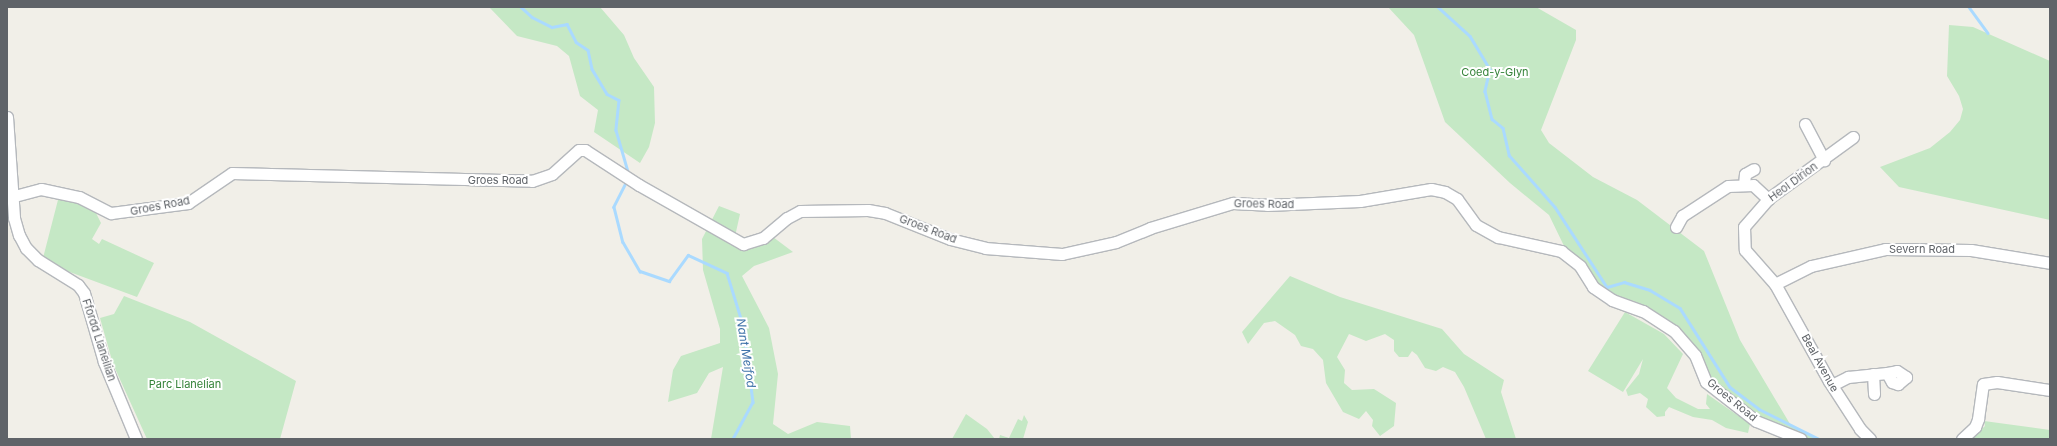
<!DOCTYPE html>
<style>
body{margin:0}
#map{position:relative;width:2057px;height:446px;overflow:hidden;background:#f1efe8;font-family:Inter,sans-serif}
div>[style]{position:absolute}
.green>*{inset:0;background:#c5e8c5}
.stream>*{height:2.5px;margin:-1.25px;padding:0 1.25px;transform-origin:1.25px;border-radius:1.25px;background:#aadaff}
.roads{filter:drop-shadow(1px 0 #b5b8bc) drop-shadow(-1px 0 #b5b8bc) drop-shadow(0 1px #b5b8bc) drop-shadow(0 -1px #b5b8bc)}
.minor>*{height:11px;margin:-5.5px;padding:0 5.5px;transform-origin:5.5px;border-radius:5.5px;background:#fff}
span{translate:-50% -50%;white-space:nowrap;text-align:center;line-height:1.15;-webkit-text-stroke:4px #fff;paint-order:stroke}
.park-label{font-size:11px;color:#348238}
.street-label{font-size:11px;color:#5f6368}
.water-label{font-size:12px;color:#4174aa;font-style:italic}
.frame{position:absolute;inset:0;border:8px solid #5f6368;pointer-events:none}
</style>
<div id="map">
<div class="green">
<div style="clip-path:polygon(489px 7px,600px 7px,624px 35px,634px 58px,654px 87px,655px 123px,649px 147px,640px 163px,594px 132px,598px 110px,580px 96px,569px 56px,557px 46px,517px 36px)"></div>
<div style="clip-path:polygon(1388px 7px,1536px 7px,1576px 30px,1576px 40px,1541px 130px,1549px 143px,1593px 177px,1637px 200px,1704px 251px,1740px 340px,1790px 424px,1819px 439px,1809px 439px,1756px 417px,1710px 381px,1677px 329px,1634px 301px,1615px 297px,1597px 285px,1565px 248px,1549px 215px,1510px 183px,1445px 122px,1414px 35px)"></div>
<div style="clip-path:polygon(1949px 25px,1973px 27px,2050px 61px,2050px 220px,1899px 187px,1880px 167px,1930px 148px,1950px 132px,1960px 120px,1963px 109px,1959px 96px,1947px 76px)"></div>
<div style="clip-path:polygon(59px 196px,65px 196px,94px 209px,101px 223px,92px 239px,99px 244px,102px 239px,154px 263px,137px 297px,67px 271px,43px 258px)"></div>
<div style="clip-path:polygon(719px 206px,740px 214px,734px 241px,769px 234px,793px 252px,754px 266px,742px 276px,769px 328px,778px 374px,773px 424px,788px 434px,817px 422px,850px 426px,851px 439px,711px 439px,723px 367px,709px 373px,697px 393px,668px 402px,673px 370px,681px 356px,720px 343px,720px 329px,703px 270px,702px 239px)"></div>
<div style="clip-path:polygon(1290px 276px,1340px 297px,1442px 329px,1464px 354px,1504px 380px,1501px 392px,1516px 439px,1486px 439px,1464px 387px,1455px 372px,1443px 367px,1436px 371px,1425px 368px,1417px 355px,1412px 351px,1408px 357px,1399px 357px,1394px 351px,1394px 340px,1385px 334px,1366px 341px,1349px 334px,1337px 357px,1345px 370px,1344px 383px,1352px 390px,1374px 389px,1396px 403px,1394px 426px,1380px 436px,1372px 426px,1373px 420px,1366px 411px,1359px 419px,1343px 412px,1326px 383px,1323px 360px,1313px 349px,1301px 346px,1295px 335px,1275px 321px,1264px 323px,1248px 344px,1242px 332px)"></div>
<div style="clip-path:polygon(124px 296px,190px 322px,296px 381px,280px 439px,147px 439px,113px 364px,100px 318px,114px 314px)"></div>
<div style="clip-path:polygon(1625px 312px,1664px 334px,1683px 354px,1667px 388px,1676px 398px,1698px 409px,1710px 409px,1706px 404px,1707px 394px,1750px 424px,1748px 433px,1726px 428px,1712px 420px,1693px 417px,1669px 407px,1665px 412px,1665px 416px,1657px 417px,1646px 407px,1648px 399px,1640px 393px,1628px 396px,1626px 390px,1639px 374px,1643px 359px,1623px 392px,1588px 371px)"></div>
<div style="clip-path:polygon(966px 414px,987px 429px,995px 439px,952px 439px)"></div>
<div style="clip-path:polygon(1024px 415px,1028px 422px,1023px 439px,999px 439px,1000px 435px,1009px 438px,1018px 419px,1022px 421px)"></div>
<div style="clip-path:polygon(1984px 421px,2050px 430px,2050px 439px,1971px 439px,1985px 426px)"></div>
</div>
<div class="stream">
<div style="left:521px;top:7px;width:15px;rotate:42deg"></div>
<div style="left:532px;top:17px;width:22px;rotate:27deg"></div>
<div style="left:552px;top:27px;width:15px;rotate:-11deg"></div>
<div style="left:567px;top:24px;width:20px;rotate:63deg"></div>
<div style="left:576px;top:42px;width:14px;rotate:34deg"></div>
<div style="left:588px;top:50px;width:19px;rotate:78deg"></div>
<div style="left:592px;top:69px;width:29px;rotate:59deg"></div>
<div style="left:607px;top:94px;width:13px;rotate:27deg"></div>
<div style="left:619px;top:100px;width:30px;rotate:96deg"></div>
<div style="left:616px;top:130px;width:47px;rotate:73.9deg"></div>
<div style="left:1438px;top:7px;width:43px;rotate:42.2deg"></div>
<div style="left:1470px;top:36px;width:39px;rotate:59deg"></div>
<div style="left:1490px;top:69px;width:23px;rotate:103deg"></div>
<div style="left:1485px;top:91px;width:29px;rotate:76deg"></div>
<div style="left:1492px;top:119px;width:14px;rotate:39deg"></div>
<div style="left:1503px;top:128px;width:28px;rotate:77deg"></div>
<div style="left:1509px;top:155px;width:69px;rotate:48.5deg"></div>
<div style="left:1555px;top:207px;width:95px;rotate:57deg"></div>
<div style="left:1607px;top:287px;width:18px;rotate:-16deg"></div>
<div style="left:1624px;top:282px;width:27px;rotate:17deg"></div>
<div style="left:1650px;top:290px;width:35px;rotate:31deg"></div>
<div style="left:1680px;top:308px;width:93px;rotate:57.7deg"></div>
<div style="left:1730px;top:387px;width:36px;rotate:37deg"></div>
<div style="left:1759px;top:409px;width:67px;rotate:26.6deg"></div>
<div style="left:1969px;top:7px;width:32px;rotate:54deg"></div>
<div style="left:626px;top:183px;width:27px;rotate:117deg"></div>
<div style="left:614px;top:207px;width:36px;rotate:76deg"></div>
<div style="left:623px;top:242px;width:34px;rotate:60deg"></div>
<div style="left:640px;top:271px;width:31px;rotate:19deg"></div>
<div style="left:669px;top:281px;width:32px;rotate:-54deg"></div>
<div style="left:688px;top:255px;width:43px;rotate:24.8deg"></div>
<div style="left:727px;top:273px;width:54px;rotate:72.9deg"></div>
<div style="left:743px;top:325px;width:78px;rotate:82.6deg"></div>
<div style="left:753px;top:402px;width:42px;rotate:118.4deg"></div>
</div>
<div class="roads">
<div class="minor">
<div style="left:7px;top:117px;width:101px;rotate:86deg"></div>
<div style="left:14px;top:218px;width:18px;rotate:74deg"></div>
<div style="left:19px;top:235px;width:15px;rotate:62deg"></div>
<div style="left:26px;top:248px;width:17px;rotate:45deg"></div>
<div style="left:38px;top:260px;width:47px;rotate:32deg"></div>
<div style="left:78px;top:285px;width:10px;rotate:53deg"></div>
<div style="left:84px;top:293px;width:72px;rotate:73.8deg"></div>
<div style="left:104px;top:362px;width:83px;rotate:67.4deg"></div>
<div style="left:1805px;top:124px;width:41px;rotate:62.2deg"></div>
<div style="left:1853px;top:137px;width:104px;rotate:144deg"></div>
<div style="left:1769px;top:198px;width:38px;rotate:131deg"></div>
<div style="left:1744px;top:227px;width:23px;rotate:88deg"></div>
<div style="left:1745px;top:250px;width:45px;rotate:48.6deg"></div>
<div style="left:1775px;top:284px;width:111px;rotate:60.9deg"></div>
<div style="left:1829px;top:381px;width:57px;rotate:57.1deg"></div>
<div style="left:1860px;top:429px;width:14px;rotate:45deg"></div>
<div style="left:1744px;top:185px;width:11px;rotate:-85deg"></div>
<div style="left:1745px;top:174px;width:10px;rotate:-29deg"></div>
<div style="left:7px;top:198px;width:35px;rotate:-15deg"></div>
<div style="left:41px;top:189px;width:39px;rotate:12deg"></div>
<div style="left:79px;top:197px;width:36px;rotate:27deg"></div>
<div style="left:111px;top:213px;width:78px;rotate:-7.4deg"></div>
<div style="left:188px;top:203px;width:53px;rotate:-34.3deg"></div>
<div style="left:232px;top:173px;width:300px;rotate:1.5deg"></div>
<div style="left:532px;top:181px;width:21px;rotate:-19deg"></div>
<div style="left:552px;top:174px;width:36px;rotate:-42deg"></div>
<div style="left:579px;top:150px;width:6px"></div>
<div style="left:585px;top:150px;width:64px;rotate:32.9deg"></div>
<div style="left:639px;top:185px;width:120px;rotate:29.6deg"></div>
<div style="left:743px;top:244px;width:21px;rotate:-17deg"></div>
<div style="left:763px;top:238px;width:31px;rotate:-40deg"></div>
<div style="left:787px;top:218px;width:15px;rotate:-28deg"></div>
<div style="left:800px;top:211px;width:68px;rotate:-0.8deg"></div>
<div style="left:868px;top:210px;width:17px;rotate:10deg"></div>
<div style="left:885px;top:213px;width:70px;rotate:21.8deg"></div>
<div style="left:950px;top:239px;width:36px;rotate:14deg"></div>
<div style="left:985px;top:248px;width:77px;rotate:4.5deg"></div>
<div style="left:1062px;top:254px;width:55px;rotate:-12.5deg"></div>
<div style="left:1116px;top:242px;width:37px;rotate:-22deg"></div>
<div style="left:1150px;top:228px;width:87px;rotate:-16.8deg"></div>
<div style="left:1233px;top:203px;width:34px;rotate:3deg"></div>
<div style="left:1267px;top:205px;width:93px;rotate:-2.5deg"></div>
<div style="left:1360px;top:201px;width:72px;rotate:-9.6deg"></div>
<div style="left:1431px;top:189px;width:14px;rotate:12deg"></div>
<div style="left:1445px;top:192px;width:14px;rotate:30deg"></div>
<div style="left:1457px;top:199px;width:32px;rotate:54deg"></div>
<div style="left:1476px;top:225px;width:25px;rotate:29deg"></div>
<div style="left:1498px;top:237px;width:65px;rotate:12.5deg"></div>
<div style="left:1561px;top:251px;width:24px;rotate:38deg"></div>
<div style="left:1580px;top:266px;width:25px;rotate:58deg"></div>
<div style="left:1593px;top:287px;width:23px;rotate:34deg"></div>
<div style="left:1612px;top:300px;width:33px;rotate:20deg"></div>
<div style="left:1643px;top:311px;width:37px;rotate:33deg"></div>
<div style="left:1674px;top:331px;width:32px;rotate:49deg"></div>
<div style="left:1695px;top:355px;width:29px;rotate:68deg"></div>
<div style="left:1706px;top:382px;width:63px;rotate:38deg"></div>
<div style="left:1756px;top:421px;width:48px;rotate:21.8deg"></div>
<div style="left:1676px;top:227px;width:13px;rotate:-61deg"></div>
<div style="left:1682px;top:216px;width:55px;rotate:-33.1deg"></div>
<div style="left:1728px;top:186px;width:25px;rotate:-2deg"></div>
<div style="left:1753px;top:185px;width:21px;rotate:43deg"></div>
<div style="left:1775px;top:284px;width:40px;rotate:-26.6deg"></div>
<div style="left:1811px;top:266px;width:76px;rotate:-12.9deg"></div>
<div style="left:1885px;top:249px;width:86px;rotate:0.7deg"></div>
<div style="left:1971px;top:250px;width:80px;rotate:9.3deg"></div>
<div style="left:1897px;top:371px;width:11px;rotate:34deg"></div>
<div style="left:1906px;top:377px;width:11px;rotate:139deg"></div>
<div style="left:1898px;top:384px;width:6px;rotate:-162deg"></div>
<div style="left:1892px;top:382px;width:10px;rotate:-119deg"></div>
<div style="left:1887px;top:373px;width:10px;rotate:-11deg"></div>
<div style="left:1873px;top:374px;width:20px;rotate:87deg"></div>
<div style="left:1832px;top:385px;width:18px;rotate:-27deg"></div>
<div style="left:1848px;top:377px;width:39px;rotate:-6deg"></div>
<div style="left:1962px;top:439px;width:18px;rotate:-43deg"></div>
<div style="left:1975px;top:427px;width:9px;rotate:-69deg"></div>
<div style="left:1978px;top:419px;width:35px;rotate:-82deg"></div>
<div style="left:1983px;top:384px;width:14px;rotate:-8deg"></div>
<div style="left:1997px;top:382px;width:54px;rotate:8.6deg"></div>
</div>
</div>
<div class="park-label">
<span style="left:1495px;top:72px">Coed-y-Glyn</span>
<span style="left:185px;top:384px">Parc Llanelian</span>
</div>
<div class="street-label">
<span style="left:498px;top:180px">Groes Road</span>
<span style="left:1793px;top:182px;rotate:-36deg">Heol Dirion</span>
<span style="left:1264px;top:204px;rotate:1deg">Groes Road</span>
<span style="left:160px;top:206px;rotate:-11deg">Groes Road</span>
<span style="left:928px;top:229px;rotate:21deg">Groes Road</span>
<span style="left:1922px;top:249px">Severn Road</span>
<span style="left:99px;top:340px;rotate:72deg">Ffordd Llaneilian</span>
<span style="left:1820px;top:363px;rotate:61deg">Beal Avenue</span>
<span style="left:1732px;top:400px;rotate:39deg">Groes Road</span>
</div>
<div class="water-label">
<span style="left:746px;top:353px;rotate:81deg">Nant Meifod</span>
</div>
<div class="frame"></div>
</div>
